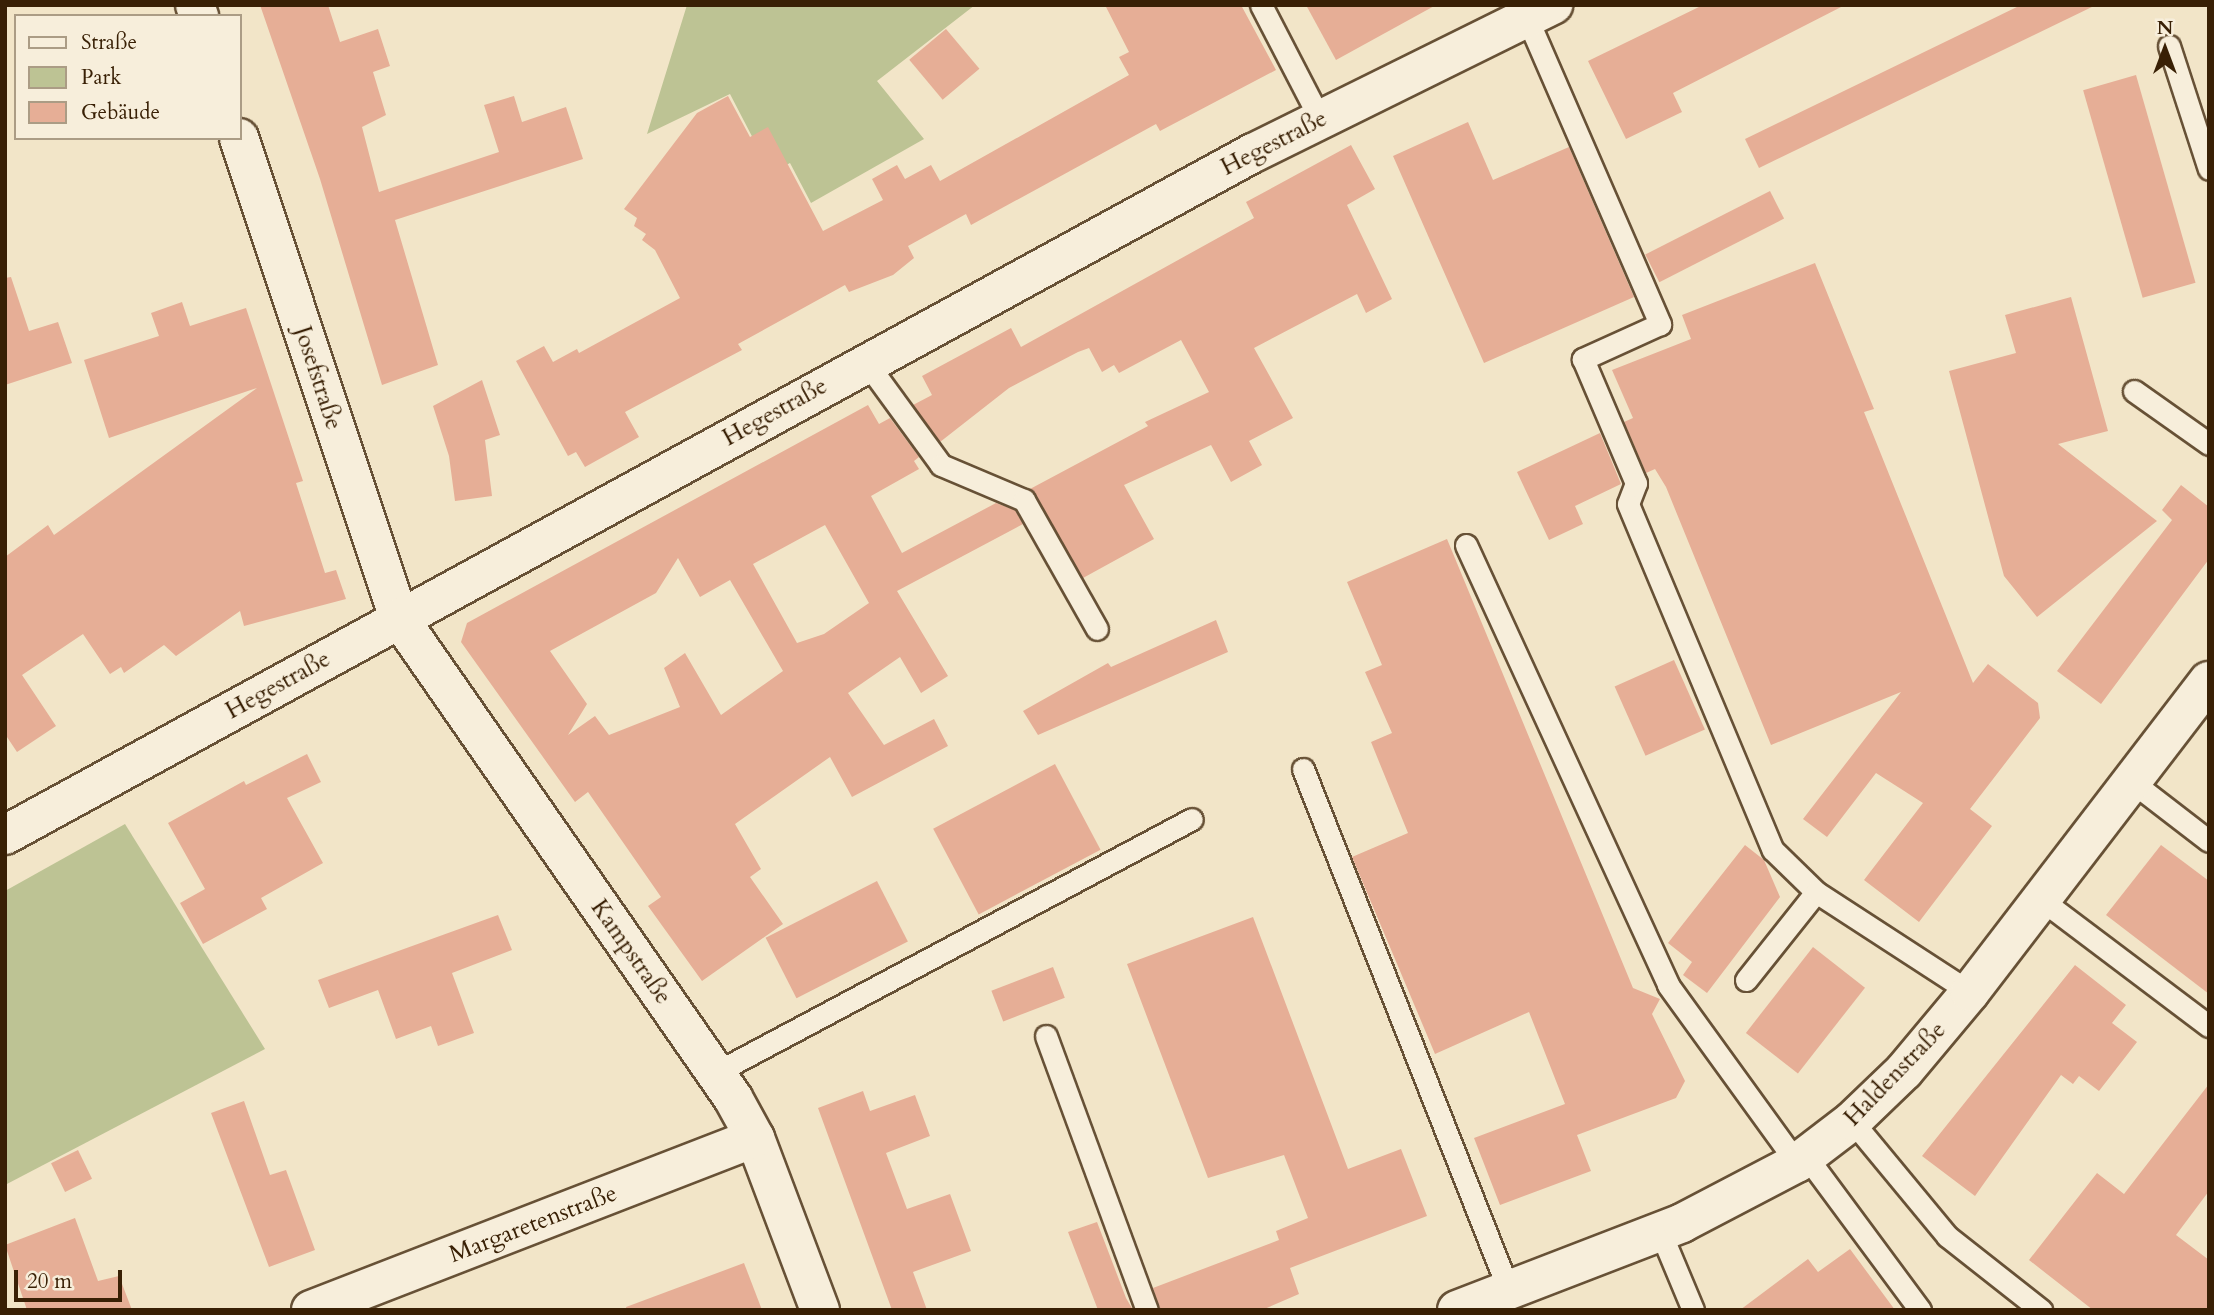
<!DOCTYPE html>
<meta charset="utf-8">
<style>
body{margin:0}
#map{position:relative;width:2214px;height:1315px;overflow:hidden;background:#f2e5c8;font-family:Cardo,serif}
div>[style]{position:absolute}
.green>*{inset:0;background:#bdc394}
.building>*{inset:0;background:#e6ae96;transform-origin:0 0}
.roads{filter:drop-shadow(2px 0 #675136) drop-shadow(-2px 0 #675136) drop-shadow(0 2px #675136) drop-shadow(0 -2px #675136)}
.lane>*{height:21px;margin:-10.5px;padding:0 10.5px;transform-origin:10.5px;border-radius:10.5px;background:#f7eedb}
.street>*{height:38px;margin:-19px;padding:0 19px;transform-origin:19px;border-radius:19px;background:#f7eedb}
span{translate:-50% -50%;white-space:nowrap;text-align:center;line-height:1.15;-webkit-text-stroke:5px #f7eedb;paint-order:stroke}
.street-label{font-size:24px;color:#392005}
.frame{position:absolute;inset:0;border:7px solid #392005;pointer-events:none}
.legend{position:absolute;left:14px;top:14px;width:228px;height:126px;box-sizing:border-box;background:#f7eedb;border:2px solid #ab9c85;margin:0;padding:9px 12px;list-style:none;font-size:21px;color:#392005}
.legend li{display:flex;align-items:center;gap:14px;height:35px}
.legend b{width:35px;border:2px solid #ab9c85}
.north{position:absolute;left:2130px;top:14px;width:70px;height:70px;-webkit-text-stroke:5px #f7eedb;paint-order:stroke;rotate:0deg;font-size:19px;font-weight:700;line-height:28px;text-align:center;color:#392005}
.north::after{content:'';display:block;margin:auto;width:24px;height:32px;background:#392005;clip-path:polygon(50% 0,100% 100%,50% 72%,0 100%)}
.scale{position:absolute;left:14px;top:1270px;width:108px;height:32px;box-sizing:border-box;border:4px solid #392005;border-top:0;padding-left:9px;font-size:21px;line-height:24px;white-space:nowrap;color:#392005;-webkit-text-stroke:5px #f7eedb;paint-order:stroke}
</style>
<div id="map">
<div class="green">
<div style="clip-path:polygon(687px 5px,975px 5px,877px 81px,924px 139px,811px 203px,790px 163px,771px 173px,730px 94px,647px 134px)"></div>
<div style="clip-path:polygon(125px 824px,265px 1049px,5px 1185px,5px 891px)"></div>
</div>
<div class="building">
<div style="clip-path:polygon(260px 5px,328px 5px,340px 42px,378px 29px,390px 66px,373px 72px,386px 115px,362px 127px,379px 192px,499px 152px,484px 105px,514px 96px,522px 122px,566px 107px,583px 159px,395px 220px,438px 365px,382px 385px,320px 179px)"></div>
<div style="clip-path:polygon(1105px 5px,1241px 5px,1276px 70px,1160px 131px,1156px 124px,971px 225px,966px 214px,908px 246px,914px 258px,893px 275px,849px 292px,845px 285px,738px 344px,742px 350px,625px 412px,639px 437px,585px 467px,576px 452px,568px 456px,516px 361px,544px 346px,553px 362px,577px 349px,579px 353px,680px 298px,655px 250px,642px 240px,646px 234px,634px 226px,637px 218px,624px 209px,697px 113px,728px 96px,750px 137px,768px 127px,823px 231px,883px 200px,872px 179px,897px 165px,905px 179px,931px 165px,940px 181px,1129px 75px,1119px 57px,1129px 52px)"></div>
<div style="clip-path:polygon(1306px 5px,1436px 5px,1336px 60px)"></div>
<div style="clip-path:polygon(1703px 5px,1845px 5px,1673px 93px,1682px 112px,1626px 139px,1588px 61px)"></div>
<div style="clip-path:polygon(2021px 5px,2096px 5px,1759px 168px,1745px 139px)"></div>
<div style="left:946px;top:29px;width:52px;height:48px;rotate:50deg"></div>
<div style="left:2136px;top:75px;width:216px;height:55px;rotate:74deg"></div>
<div style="clip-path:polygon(1468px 122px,1493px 180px,1569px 147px,1634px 297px,1484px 363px,1393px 156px)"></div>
<div style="clip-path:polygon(1351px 145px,1375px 189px,1347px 205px,1392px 299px,1366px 313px,1357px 294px,1254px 348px,1293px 418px,1249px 441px,1262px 465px,1231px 482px,1211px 445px,1124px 485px,1154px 539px,1083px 578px,1030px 489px,1148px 426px,1145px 422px,1209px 392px,1181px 340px,1119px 373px,1114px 365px,1102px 372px,1089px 348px,1078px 352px,1009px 388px,940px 442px,913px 405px,932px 395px,922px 376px,1011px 328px,1021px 347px,1254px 218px,1246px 202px)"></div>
<div style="left:1770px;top:191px;width:31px;height:140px;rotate:63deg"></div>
<div style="clip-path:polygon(1815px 263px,1874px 409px,1864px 412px,1973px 683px,1988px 664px,2038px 703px,2040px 718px,1970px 809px,1992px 826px,1919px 922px,1864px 880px,1923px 803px,1876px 773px,1827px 837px,1803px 819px,1901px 692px,1771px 745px,1666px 487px,1655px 469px,1646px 473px,1624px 422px,1633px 418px,1612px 370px,1691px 339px,1682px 315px)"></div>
<div style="clip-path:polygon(11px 277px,29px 331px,58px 322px,72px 363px,5px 385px,5px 278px)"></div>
<div style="clip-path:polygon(2071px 297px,2108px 431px,2058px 444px,2157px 521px,2037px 617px,2004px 576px,1949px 371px,2016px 353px,2005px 315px)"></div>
<div style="clip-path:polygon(182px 302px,190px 326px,246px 308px,303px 481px,296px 483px,325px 573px,336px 570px,346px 599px,244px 626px,240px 611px,176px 656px,164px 645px,124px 673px,121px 667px,110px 674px,83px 634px,22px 675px,56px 726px,17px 752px,5px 734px,5px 557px,48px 525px,54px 535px,257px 388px,109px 438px,84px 360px,159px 336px,151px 313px)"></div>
<div style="clip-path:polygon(482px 380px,500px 435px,485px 440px,492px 496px,455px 501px,449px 456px,433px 406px)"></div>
<div style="clip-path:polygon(evenodd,868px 405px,879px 424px,890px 418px,919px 457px,914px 461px,919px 469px,871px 496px,902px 553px,996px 503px,1015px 510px,1023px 524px,897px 591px,948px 676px,921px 693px,900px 657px,848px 693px,884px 745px,934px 719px,948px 746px,852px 797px,830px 757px,735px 824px,761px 869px,750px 877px,783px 924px,702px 981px,648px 906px,661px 897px,588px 792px,575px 802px,461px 642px,467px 623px,868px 405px,825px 525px,869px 603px,824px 634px,797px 643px,753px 564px,825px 525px,868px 405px,678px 558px,700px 597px,730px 580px,783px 671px,721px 715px,685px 653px,664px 668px,680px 707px,609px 735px,595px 716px,568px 735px,587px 704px,550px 651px,656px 593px,678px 558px)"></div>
<div style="clip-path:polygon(1600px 433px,1621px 484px,1575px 506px,1583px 524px,1549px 540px,1517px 472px)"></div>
<div style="clip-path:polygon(2181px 485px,2209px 507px,2209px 559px,2101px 704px,2057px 671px,2172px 520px,2162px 510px)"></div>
<div style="clip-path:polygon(1447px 539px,1633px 988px,1660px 999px,1652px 1014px,1685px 1081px,1676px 1098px,1577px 1135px,1591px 1171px,1500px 1205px,1474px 1138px,1565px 1104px,1529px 1012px,1435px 1054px,1352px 857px,1408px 833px,1371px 742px,1392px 733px,1365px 672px,1382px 665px,1347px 582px)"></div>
<div style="clip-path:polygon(1216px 620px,1228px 652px,1038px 735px,1023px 711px,1108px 663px,1111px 667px)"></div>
<div style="left:1674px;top:660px;width:76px;height:65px;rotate:66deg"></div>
<div style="clip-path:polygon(307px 754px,321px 782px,287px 798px,323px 863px,261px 898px,267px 909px,203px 944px,180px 903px,205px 889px,168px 823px,244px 781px,246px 785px)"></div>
<div style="left:1055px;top:764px;width:97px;height:138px;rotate:62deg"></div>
<div style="clip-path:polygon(1745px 845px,1764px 860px,1780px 897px,1707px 993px,1683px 975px,1692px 962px,1668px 943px)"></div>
<div style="clip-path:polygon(2161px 845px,2209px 881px,2209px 994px,2106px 915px)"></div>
<div style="left:877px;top:881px;width:68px;height:125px;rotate:63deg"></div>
<div style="clip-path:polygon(498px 915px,512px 950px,452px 973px,474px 1033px,438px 1046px,431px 1026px,396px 1039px,378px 990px,329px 1008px,318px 980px)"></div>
<div style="clip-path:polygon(1253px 917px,1348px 1169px,1401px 1149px,1427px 1216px,1290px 1268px,1299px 1294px,1262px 1310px,1160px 1310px,1153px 1288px,1279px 1240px,1276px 1231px,1308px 1218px,1284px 1155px,1208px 1178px,1127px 964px)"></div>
<div style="left:1813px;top:947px;width:66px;height:109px;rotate:38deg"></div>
<div style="clip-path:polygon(2075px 965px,2126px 1005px,2112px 1023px,2137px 1042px,2099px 1091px,2079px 1076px,2073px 1084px,2061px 1075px,1975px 1196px,1922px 1156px)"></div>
<div style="left:1053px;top:967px;width:33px;height:66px;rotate:69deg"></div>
<div style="clip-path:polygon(2209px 1084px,2209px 1191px,2176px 1235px,2209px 1260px,2209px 1310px,2093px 1310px,2029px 1260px,2097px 1173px,2124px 1194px)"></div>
<div style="clip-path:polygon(863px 1091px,870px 1111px,915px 1095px,930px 1136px,886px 1153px,907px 1209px,950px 1194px,971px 1251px,913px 1272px,927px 1310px,892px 1310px,818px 1108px)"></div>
<div style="clip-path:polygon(244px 1101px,270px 1175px,286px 1170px,315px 1250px,269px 1267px,211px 1113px)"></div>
<div style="left:78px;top:1150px;width:32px;height:30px;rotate:64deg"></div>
<div style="clip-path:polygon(75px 1218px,98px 1281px,119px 1276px,132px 1310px,27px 1310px,5px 1245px)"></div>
<div style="clip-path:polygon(1097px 1222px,1126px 1298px,1133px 1310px,1098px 1310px,1068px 1232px)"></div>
<div style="clip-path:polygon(1850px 1249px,1895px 1310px,1740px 1310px,1808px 1259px,1818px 1272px)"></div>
<div style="clip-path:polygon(744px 1263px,762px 1310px,627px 1310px,626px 1307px)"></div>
</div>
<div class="roads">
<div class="lane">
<div style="left:1261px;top:5px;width:128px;rotate:62.6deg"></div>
<div style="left:1527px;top:18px;width:334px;rotate:66.5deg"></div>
<div style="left:1660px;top:324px;width:85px;rotate:155.6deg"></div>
<div style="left:1583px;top:359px;width:135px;rotate:66.9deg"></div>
<div style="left:1636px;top:483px;width:22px;rotate:111deg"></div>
<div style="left:1628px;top:504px;width:375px;rotate:67.3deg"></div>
<div style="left:1773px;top:850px;width:60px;rotate:44.3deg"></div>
<div style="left:2169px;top:46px;width:129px;rotate:72deg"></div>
<div style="left:866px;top:362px;width:127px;rotate:53.9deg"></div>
<div style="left:941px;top:465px;width:90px;rotate:22.9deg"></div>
<div style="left:1024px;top:500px;width:148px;rotate:60.5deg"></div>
<div style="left:2134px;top:391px;width:92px;rotate:35.2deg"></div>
<div style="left:1466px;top:545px;width:484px;rotate:65.3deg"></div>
<div style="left:1668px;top:985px;width:220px;rotate:54.1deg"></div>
<div style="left:1303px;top:769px;width:561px;rotate:68.46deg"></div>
<div style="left:2131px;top:781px;width:98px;rotate:37.6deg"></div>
<div style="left:2039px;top:898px;width:213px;rotate:37deg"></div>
<div style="left:1746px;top:980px;width:112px;rotate:-51.5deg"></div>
<div style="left:1816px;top:892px;width:184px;rotate:33deg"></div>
<div style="left:1046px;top:1036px;width:292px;rotate:69.8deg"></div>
<div style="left:715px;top:1073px;width:540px;rotate:-28.04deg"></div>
<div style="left:1852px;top:1121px;width:149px;rotate:50.4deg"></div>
<div style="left:1947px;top:1236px;width:120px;rotate:38.2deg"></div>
<div style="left:1806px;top:1156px;width:192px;rotate:53.5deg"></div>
<div style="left:1660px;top:1231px;width:86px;rotate:67.3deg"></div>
</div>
<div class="street">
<div style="left:195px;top:5px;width:12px;rotate:70deg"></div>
<div style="left:239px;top:138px;width:506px;rotate:71.57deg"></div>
<div style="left:399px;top:618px;width:585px;rotate:55.17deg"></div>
<div style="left:733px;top:1098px;width:46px;rotate:61.2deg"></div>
<div style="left:755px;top:1138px;width:184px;rotate:69.3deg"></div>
<div style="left:5px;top:835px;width:1422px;rotate:-28.66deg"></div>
<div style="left:1253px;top:153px;width:335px;rotate:-26.3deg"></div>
<div style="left:311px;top:1310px;width:476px;rotate:-21.2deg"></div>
<div style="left:1457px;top:1310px;width:241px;rotate:-21.1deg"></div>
<div style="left:1682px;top:1223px;width:130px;rotate:-27.6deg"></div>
<div style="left:1797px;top:1163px;width:69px;rotate:-37.4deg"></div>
<div style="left:1852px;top:1121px;width:72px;rotate:-43.9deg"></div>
<div style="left:1904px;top:1071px;width:103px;rotate:-50.1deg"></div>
<div style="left:1970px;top:992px;width:392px;rotate:-52.5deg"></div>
</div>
</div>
<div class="street-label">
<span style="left:1274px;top:143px;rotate:-27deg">Hegestraße</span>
<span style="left:318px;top:378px;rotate:72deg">Josefstraße</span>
<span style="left:775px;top:412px;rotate:-29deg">Hegestraße</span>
<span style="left:278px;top:685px;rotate:-29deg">Hegestraße</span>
<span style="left:631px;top:952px;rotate:55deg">Kampstraße</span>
<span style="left:1895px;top:1074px;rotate:-46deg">Haldenstraße</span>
<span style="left:533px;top:1224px;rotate:-21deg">Margaretenstraße</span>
</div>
<div class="frame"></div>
<ul class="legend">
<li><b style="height:9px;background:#f7eedb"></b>Straße</li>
<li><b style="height:19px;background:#bdc394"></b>Park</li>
<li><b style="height:19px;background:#e6ae96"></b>Gebäude</li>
</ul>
<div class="north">N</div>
<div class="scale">20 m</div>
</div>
